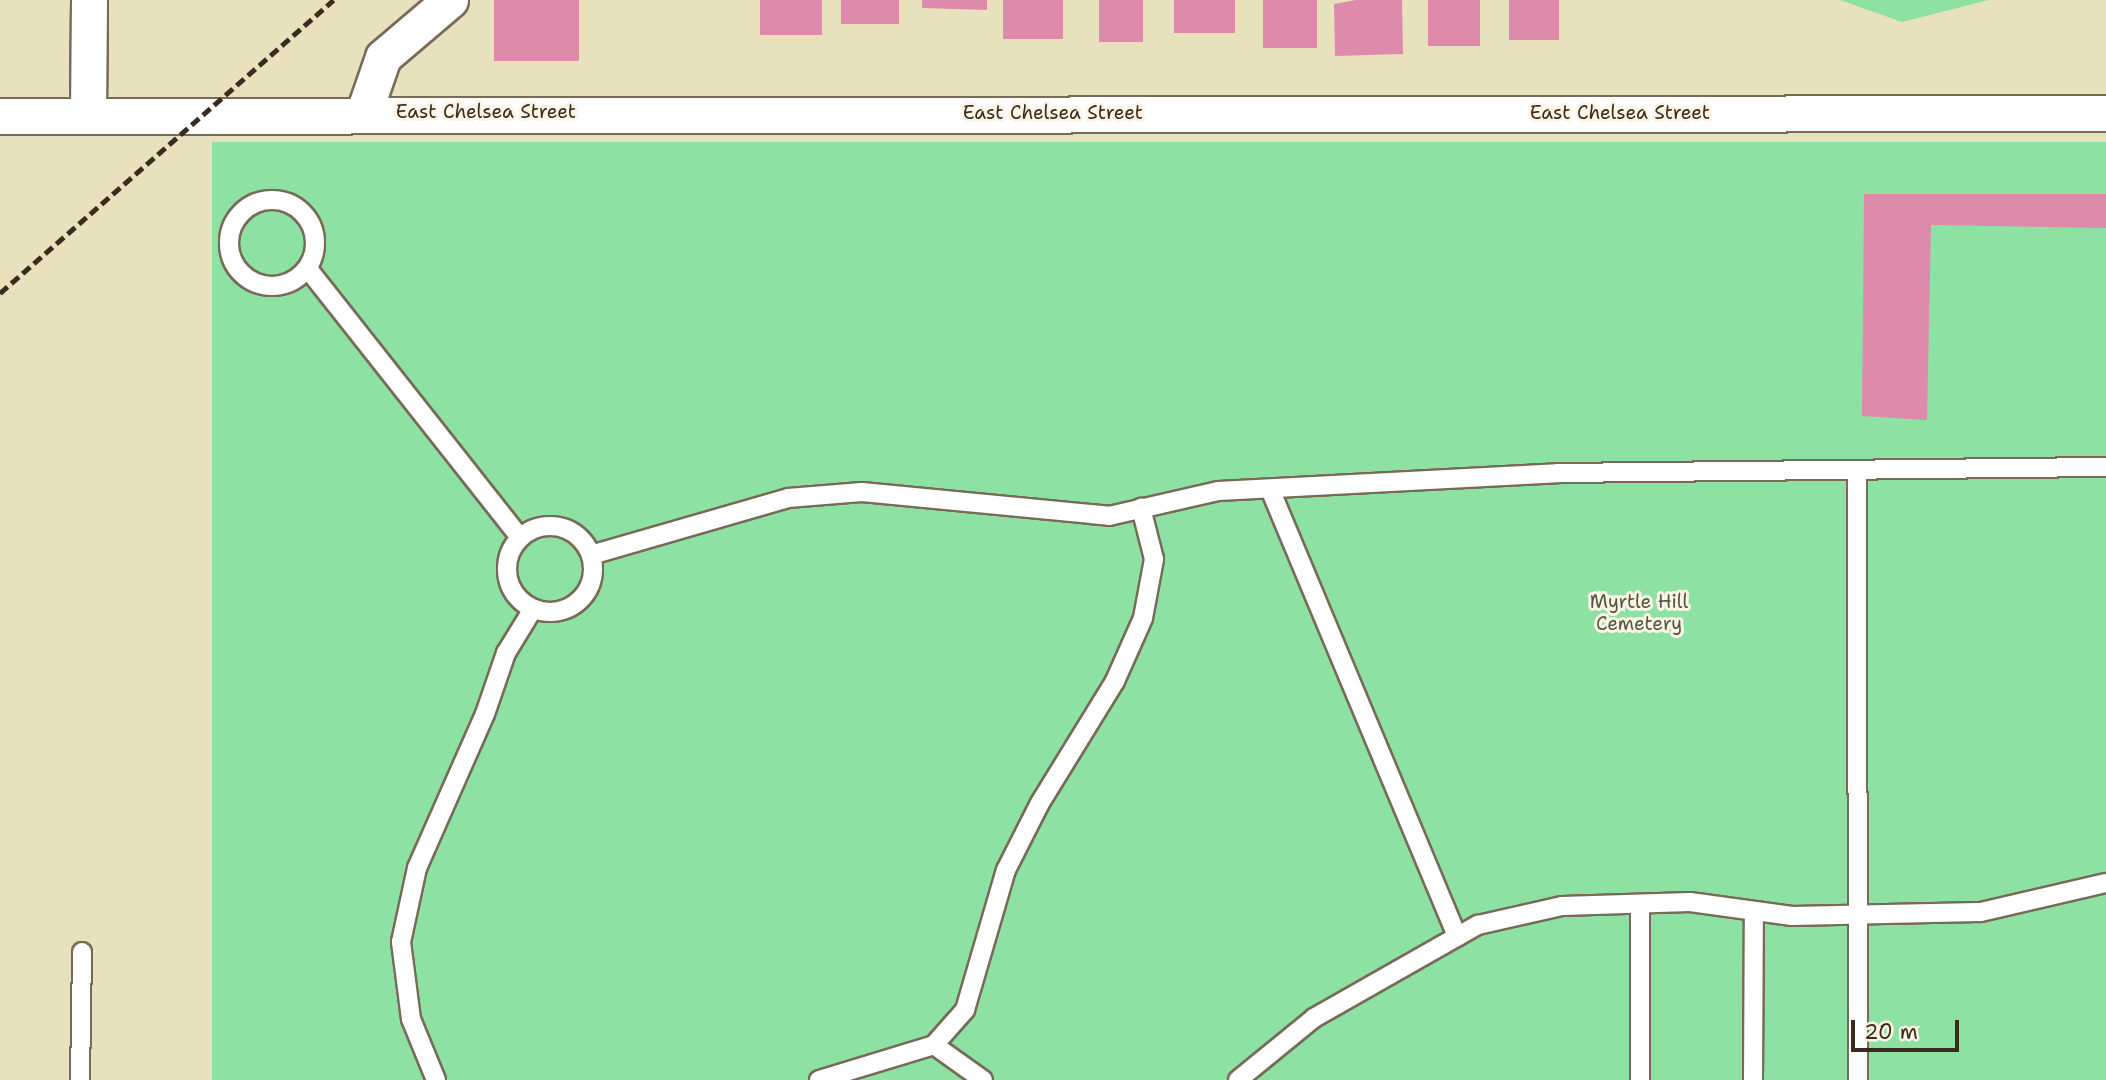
<!DOCTYPE html>
<style>
body{margin:0}
#map{position:relative;width:2106px;height:1080px;overflow:hidden;background:#e8e1bd;font-family:"Shantell Sans",sans-serif}
div>[style]{position:absolute}
.green>*{inset:0;background:#8de1a2;transform-origin:0 0}
.building>*{inset:0;background:#de8aab;transform-origin:0 0}
.roads{filter:drop-shadow(2px 0 #786a56) drop-shadow(-2px 0 #786a56) drop-shadow(0 2px #786a56) drop-shadow(0 -2px #786a56)}
.service>*{height:18px;margin:-9px;padding:0 9px;transform-origin:9px;border-radius:9px;background:#fff}
.service>.ring{margin:-9px;padding:0;box-sizing:content-box;background:none;border:18px solid #fff;border-radius:50%}
.minor>*{height:35px;margin:-17.5px;padding:0 17.5px;transform-origin:17.5px;border-radius:17.5px;background:#fff}
.rail>*{height:5px;margin-top:-2.5px;transform-origin:0;background:repeating-linear-gradient(90deg,#3b2a1e 0 10px,transparent 0 15px)}
span{translate:-50% -50%;white-space:nowrap;text-align:center;line-height:1.15;-webkit-text-stroke:6px #fcf5e5;paint-order:stroke}
.street-label{font-size:19px;color:#3b2a1e}
.park-label{font-size:19px;color:#50583f}
.scale{position:absolute;left:1851px;top:1020px;width:108px;height:32px;box-sizing:border-box;border:4px solid #3b2a1e;border-top:0;padding-left:9px;font-size:21px;line-height:24px;white-space:nowrap;color:#3b2a1e;-webkit-text-stroke:5px #fcf5e5;paint-order:stroke}
</style>
<div id="map">
<div class="green">
<div style="clip-path:polygon(1840px 0,1989px 0,1902px 22px)"></div>
<div style="left:2106px;top:142px;width:938px;height:1894px;rotate:90deg"></div>
</div>
<div class="building">
<div style="left:494px;top:0;width:85px;height:61px"></div>
<div style="left:760px;top:0;width:62px;height:35px"></div>
<div style="left:841px;top:0;width:58px;height:24px"></div>
<div style="clip-path:polygon(922px 0,987px 0,987px 10px,922px 8px)"></div>
<div style="left:1003px;top:0;width:60px;height:39px"></div>
<div style="left:1099px;top:0;width:44px;height:42px"></div>
<div style="left:1174px;top:0;width:61px;height:33px"></div>
<div style="left:1263px;top:0;width:54px;height:48px"></div>
<div style="clip-path:polygon(1356px 0,1402px 0,1403px 54px,1335px 56px,1334px 4px)"></div>
<div style="left:1428px;top:0;width:52px;height:46px"></div>
<div style="left:1509px;top:0;width:50px;height:40px"></div>
<div style="clip-path:polygon(1864px 194px,2106px 194px,2106px 228px,1931px 225px,1927px 420px,1862px 416px)"></div>
</div>
<div class="roads">
<div class="service">
<div class="ring" style="left:229px;top:200px;width:68px;height:68px"></div>
<div style="left:308px;top:269px;width:342px;rotate:51.7deg"></div>
<div style="left:1857px;top:470px;width:610px;rotate:89.91deg"></div>
<div style="left:1270px;top:489px;width:485px;rotate:67.3deg"></div>
<div class="ring" style="left:507px;top:526px;width:68px;height:68px"></div>
<div style="left:591px;top:555px;width:205px;rotate:-16.1deg"></div>
<div style="left:788px;top:498px;width:74px;rotate:-4.6deg"></div>
<div style="left:862px;top:492px;width:248px;rotate:5.5deg"></div>
<div style="left:1109px;top:516px;width:112px;rotate:-12.9deg"></div>
<div style="left:1218px;top:491px;width:340px;rotate:-3deg"></div>
<div style="left:1558px;top:473px;width:548px;rotate:-0.63deg"></div>
<div style="left:934px;top:1045px;width:60px;rotate:35.5deg"></div>
<div style="left:80px;top:1080px;width:128px;rotate:-89.1deg"></div>
<div style="left:436px;top:1080px;width:66px;rotate:-112.3deg"></div>
<div style="left:411px;top:1019px;width:78px;rotate:-97.4deg"></div>
<div style="left:401px;top:942px;width:76px;rotate:-77.8deg"></div>
<div style="left:417px;top:868px;width:168px;rotate:-66.2deg"></div>
<div style="left:485px;top:714px;width:65px;rotate:-71deg"></div>
<div style="left:506px;top:653px;width:52px;rotate:-58.5deg"></div>
<div style="left:819px;top:1080px;width:120px;rotate:-16.9deg"></div>
<div style="left:934px;top:1045px;width:47px;rotate:-48.5deg"></div>
<div style="left:965px;top:1010px;width:146px;rotate:-73.7deg"></div>
<div style="left:1006px;top:870px;width:75px;rotate:-63.1deg"></div>
<div style="left:1040px;top:803px;width:143px;rotate:-58.4deg"></div>
<div style="left:1115px;top:681px;width:69px;rotate:-66deg"></div>
<div style="left:1143px;top:618px;width:60px;rotate:-79.4deg"></div>
<div style="left:1154px;top:559px;width:53px;rotate:-104.3deg"></div>
<div style="left:1238px;top:1080px;width:98px;rotate:-39.2deg"></div>
<div style="left:1314px;top:1018px;width:189px;rotate:-29.6deg"></div>
<div style="left:1478px;top:925px;width:86px;rotate:-12.7deg"></div>
<div style="left:1562px;top:906px;width:128px;rotate:-1.8deg"></div>
<div style="left:1690px;top:902px;width:103px;rotate:7.8deg"></div>
<div style="left:1792px;top:916px;width:189px;rotate:-1.2deg"></div>
<div style="left:1981px;top:912px;width:128px;rotate:-13.1deg"></div>
<div style="left:1640px;top:1080px;width:176px;rotate:-90deg"></div>
<div style="left:1753px;top:1080px;width:169px;rotate:-89.7deg"></div>
</div>
<div class="minor">
<div style="left:364px;top:112px;width:58px;rotate:-70.9deg"></div>
<div style="left:383px;top:57px;width:88px;rotate:-40.4deg"></div>
<div style="left:88px;top:115px;width:115px;rotate:-89.5deg"></div>
<div style="left:0;top:116px;width:2106px;rotate:-0.08deg"></div>
</div>
</div>
<div class="rail">
<div style="left:0;top:293px;width:444px;rotate:-41.3deg"></div>
</div>
<div class="street-label">
<span style="left:486px;top:112px">East Chelsea Street</span>
<span style="left:1053px;top:113px">East Chelsea Street</span>
<span style="left:1620px;top:113px">East Chelsea Street</span>
</div>
<div class="park-label">
<span style="left:1639px;top:613px">Myrtle Hill<br>Cemetery</span>
</div>
<div class="scale">20 m</div>
</div>
